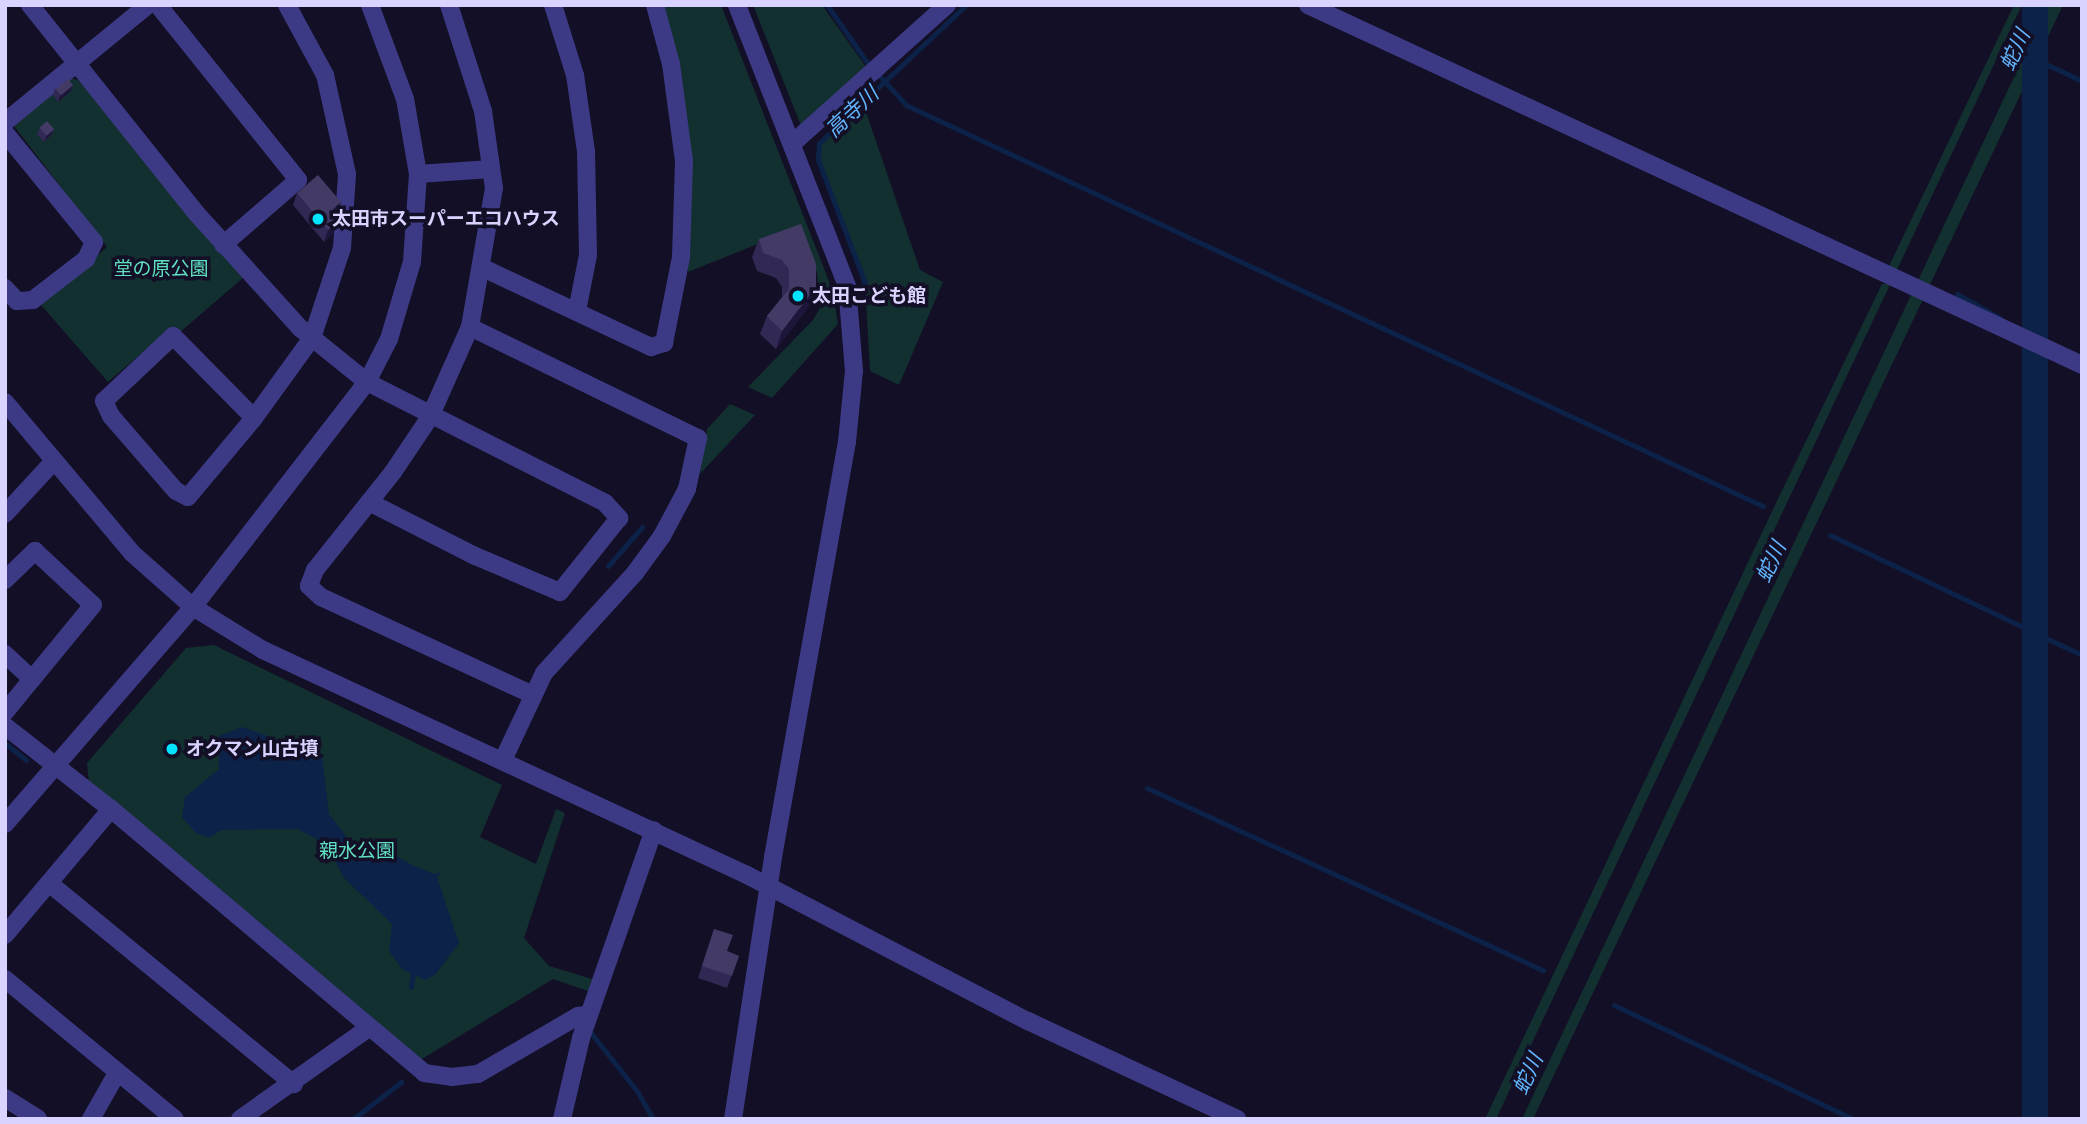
<!DOCTYPE html>
<meta charset="utf-8">
<style>
body{margin:0}
#map{position:relative;width:2087px;height:1124px;overflow:hidden;background:#130f26;font-family:Inter,"Noto Sans JP",sans-serif}
div>[style]{position:absolute}
.green>*{inset:0;background:#12302f}
.water>*{inset:0;background:#0c2248;transform-origin:0 0}
.stream>*{height:5px;margin:-2.5px;padding:0 2.5px;transform-origin:2.5px;border-radius:2.5px;background:#0c2248}
.minor>*{height:18px;margin:-9px;padding:0 9px;transform-origin:9px;border-radius:9px;background:#3d3a85}
.wall>*{inset:0;background:#312854}
.shaded-wall>*{inset:0;background:#1d163a}
.building>*{inset:0;background:#433a66;transform-origin:0 0}
.dots>*{width:19px;height:19px;translate:-50% -50%;box-sizing:border-box;border:4px solid #130f26;border-radius:50%}
span{translate:-50% -50%;white-space:nowrap;text-align:center;line-height:1.15;-webkit-text-stroke:7px #130f26;paint-order:stroke}
.poi-label{font-size:19px;color:#d9d4ff;font-weight:700}
.left{translate:0 -50%;text-align:left}
.park-label{font-size:19px;color:#5fe0c0}
.water-label{font-size:21px;color:#62b6ff;font-style:italic}
.frame{position:absolute;inset:0;border:7px solid #d9d4ff;pointer-events:none}
</style>
<div id="map">
<div class="green">
<div style="clip-path:polygon(662px 5px,721px 5px,832px 289px,838px 324px,772px 398px,748px 387px,813px 320px,820px 308px,817px 273px,800px 227px,688px 272px,688px 127px,680px 65px)"></div>
<div style="clip-path:polygon(753px 5px,822px 5px,866px 67px,802px 128px)"></div>
<div style="clip-path:polygon(2014px 5px,2022px 5px,1496px 1119px,1485px 1119px,1776px 503px,1882px 284px,1886px 284px,1893px 269px,1889px 266px)"></div>
<div style="clip-path:polygon(2048px 5px,2063px 5px,1533px 1119px,1522px 1119px)"></div>
<div style="clip-path:polygon(70px 78px,78px 80px,244px 277px,179px 333px,172px 327px,108px 382px,41px 305px,107px 247px,14px 126px)"></div>
<div style="clip-path:polygon(859px 102px,865px 109px,920px 270px,943px 282px,899px 385px,870px 371px,865px 283px,816px 154px,823px 137px)"></div>
<div style="clip-path:polygon(730px 404px,755px 415px,700px 474px,707px 429px)"></div>
<div style="clip-path:polygon(214px 645px,502px 785px,480px 837px,536px 864px,556px 809px,565px 813px,524px 938px,549px 966px,592px 979px,588px 991px,553px 979px,417px 1062px,89px 784px,87px 763px,186px 648px)"></div>
</div>
<div class="water">
<div style="left:2022px;top:5px;width:26px;height:1232px"></div>
<div style="clip-path:polygon(242px 727px,322px 755px,329px 814px,352px 844px,375px 844px,412px 865px,434px 874px,442px 872px,437px 877px,459px 943px,435px 975px,425px 980px,402px 969px,389px 951px,392px 924px,344px 878px,329px 849px,318px 840px,298px 829px,221px 830px,209px 838px,196px 833px,182px 817px,185px 797px,219px 769px,219px 736px)"></div>
</div>
<div class="stream">
<div style="left:827px;top:5px;width:68px;rotate:55.1deg"></div>
<div style="left:866px;top:61px;width:59px;rotate:47.7deg"></div>
<div style="left:906px;top:105px;width:946px;rotate:25.08deg"></div>
<div style="left:2018px;top:51px;width:71px;rotate:25.1deg"></div>
<div style="left:862px;top:286px;width:4px;rotate:-45deg"></div>
<div style="left:865px;top:283px;width:132px;rotate:-110.9deg"></div>
<div style="left:818px;top:160px;width:17px;rotate:-87deg"></div>
<div style="left:819px;top:143px;width:202px;rotate:-43.2deg"></div>
<div style="left:1957px;top:294px;width:49px;rotate:29.2deg"></div>
<div style="left:1830px;top:535px;width:279px;rotate:25.5deg"></div>
<div style="left:608px;top:566px;width:52px;rotate:-48.9deg"></div>
<div style="left:5px;top:743px;width:27px;rotate:39deg"></div>
<div style="left:1147px;top:788px;width:436px;rotate:24.7deg"></div>
<div style="left:411px;top:987px;width:14px;rotate:-82deg"></div>
<div style="left:1614px;top:1005px;width:265px;rotate:25.5deg"></div>
<div style="left:591px;top:1033px;width:74px;rotate:51.6deg"></div>
<div style="left:637px;top:1091px;width:32px;rotate:60deg"></div>
<div style="left:353px;top:1119px;width:61px;rotate:-37.6deg"></div>
</div>
<div class="minor">
<div style="left:30px;top:5px;width:268px;rotate:51.4deg"></div>
<div style="left:197px;top:214px;width:154px;rotate:47.9deg"></div>
<div style="left:300px;top:328px;width:86px;rotate:38.9deg"></div>
<div style="left:367px;top:382px;width:267px;rotate:26.9deg"></div>
<div style="left:605px;top:503px;width:21px;rotate:47deg"></div>
<div style="left:619px;top:518px;width:95px;rotate:128.6deg"></div>
<div style="left:560px;top:592px;width:92px;rotate:-157deg"></div>
<div style="left:475px;top:556px;width:119px;rotate:-153deg"></div>
<div style="left:158px;top:5px;width:224px;rotate:51.3deg"></div>
<div style="left:298px;top:180px;width:99px;rotate:139.1deg"></div>
<div style="left:449px;top:5px;width:111px;rotate:72.2deg"></div>
<div style="left:483px;top:111px;width:78px;rotate:81.9deg"></div>
<div style="left:494px;top:188px;width:141px;rotate:99.8deg"></div>
<div style="left:470px;top:327px;width:98px;rotate:114deg"></div>
<div style="left:430px;top:417px;width:66px;rotate:123.9deg"></div>
<div style="left:393px;top:472px;width:125px;rotate:128.5deg"></div>
<div style="left:315px;top:570px;width:17px;rotate:111deg"></div>
<div style="left:309px;top:586px;width:16px;rotate:43deg"></div>
<div style="left:321px;top:597px;width:231px;rotate:24.8deg"></div>
<div style="left:553px;top:5px;width:73px;rotate:72.6deg"></div>
<div style="left:575px;top:75px;width:77px;rotate:81.8deg"></div>
<div style="left:586px;top:151px;width:104px;rotate:88.9deg"></div>
<div style="left:588px;top:255px;width:57px;rotate:101.1deg"></div>
<div style="left:1308px;top:5px;width:854px;rotate:24.94deg"></div>
<div style="left:5px;top:122px;width:185px;rotate:-39.3deg"></div>
<div style="left:5px;top:133px;width:141px;rotate:50.8deg"></div>
<div style="left:94px;top:242px;width:19px;rotate:115deg"></div>
<div style="left:86px;top:259px;width:67px;rotate:142.3deg"></div>
<div style="left:33px;top:300px;width:16px;rotate:176deg"></div>
<div style="left:17px;top:301px;width:18px;rotate:-133deg"></div>
<div style="left:793px;top:143px;width:207px;rotate:-41.9deg"></div>
<div style="left:418px;top:174px;width:73px;rotate:-3.9deg"></div>
<div style="left:483px;top:268px;width:186px;rotate:25.2deg"></div>
<div style="left:651px;top:347px;width:14px;rotate:-17deg"></div>
<div style="left:664px;top:343px;width:88px;rotate:-78.8deg"></div>
<div style="left:681px;top:257px;width:96px;rotate:-88.2deg"></div>
<div style="left:684px;top:161px;width:98px;rotate:-97.6deg"></div>
<div style="left:671px;top:64px;width:61px;rotate:-105.2deg"></div>
<div style="left:470px;top:327px;width:254px;rotate:26deg"></div>
<div style="left:698px;top:438px;width:52px;rotate:102.2deg"></div>
<div style="left:687px;top:489px;width:53px;rotate:118deg"></div>
<div style="left:662px;top:536px;width:46px;rotate:126.1deg"></div>
<div style="left:635px;top:573px;width:135px;rotate:132.3deg"></div>
<div style="left:544px;top:673px;width:96px;rotate:115.2deg"></div>
<div style="left:5px;top:402px;width:197px;rotate:49.9deg"></div>
<div style="left:132px;top:553px;width:81px;rotate:41.5deg"></div>
<div style="left:193px;top:607px;width:82px;rotate:31.6deg"></div>
<div style="left:263px;top:650px;width:534px;rotate:24.93deg"></div>
<div style="left:747px;top:875px;width:317px;rotate:27.5deg"></div>
<div style="left:1028px;top:1021px;width:231px;rotate:25.1deg"></div>
<div style="left:254px;top:418px;width:115px;rotate:-134.6deg"></div>
<div style="left:173px;top:336px;width:95px;rotate:136.7deg"></div>
<div style="left:104px;top:401px;width:17px;rotate:65deg"></div>
<div style="left:111px;top:416px;width:99px;rotate:49.1deg"></div>
<div style="left:176px;top:491px;width:13px;rotate:27deg"></div>
<div style="left:188px;top:497px;width:103px;rotate:-50.1deg"></div>
<div style="left:254px;top:418px;width:99px;rotate:-54.1deg"></div>
<div style="left:312px;top:338px;width:95px;rotate:-71.6deg"></div>
<div style="left:342px;top:248px;width:74px;rotate:-86.1deg"></div>
<div style="left:347px;top:174px;width:101px;rotate:-102.5deg"></div>
<div style="left:325px;top:75px;width:80px;rotate:-118.5deg"></div>
<div style="left:5px;top:514px;width:71px;rotate:-47.3deg"></div>
<div style="left:5px;top:580px;width:42px;rotate:-44deg"></div>
<div style="left:35px;top:551px;width:79px;rotate:43deg"></div>
<div style="left:93px;top:605px;width:139px;rotate:129.4deg"></div>
<div style="left:5px;top:654px;width:37px;rotate:43deg"></div>
<div style="left:5px;top:726px;width:135px;rotate:38.1deg"></div>
<div style="left:111px;top:809px;width:409px;rotate:40.1deg"></div>
<div style="left:424px;top:1073px;width:28px;rotate:8deg"></div>
<div style="left:452px;top:1077px;width:26px;rotate:-7deg"></div>
<div style="left:478px;top:1074px;width:116px;rotate:-30.1deg"></div>
<div style="left:578px;top:1016px;width:11px;rotate:-10deg"></div>
<div style="left:5px;top:824px;width:287px;rotate:-49.1deg"></div>
<div style="left:193px;top:607px;width:284px;rotate:-52.3deg"></div>
<div style="left:367px;top:382px;width:48px;rotate:-62.9deg"></div>
<div style="left:389px;top:339px;width:80px;rotate:-73.4deg"></div>
<div style="left:412px;top:262px;width:88px;rotate:-86.1deg"></div>
<div style="left:418px;top:174px;width:76px;rotate:-99.8deg"></div>
<div style="left:405px;top:99px;width:100px;rotate:-110.4deg"></div>
<div style="left:49px;top:883px;width:317px;rotate:39.4deg"></div>
<div style="left:5px;top:935px;width:165px;rotate:-49.9deg"></div>
<div style="left:5px;top:979px;width:220px;rotate:39.5deg"></div>
<div style="left:5px;top:1098px;width:39px;rotate:32deg"></div>
<div style="left:91px;top:1119px;width:53px;rotate:-60.5deg"></div>
<div style="left:240px;top:1119px;width:159px;rotate:-35.3deg"></div>
<div style="left:562px;top:1119px;width:83px;rotate:-76.8deg"></div>
<div style="left:581px;top:1038px;width:220px;rotate:-70.7deg"></div>
<div style="left:733px;top:1119px;width:265px;rotate:-81.3deg"></div>
<div style="left:773px;top:857px;width:422px;rotate:-79.9deg"></div>
<div style="left:847px;top:442px;width:71px;rotate:-84.4deg"></div>
<div style="left:854px;top:371px;width:85px;rotate:-94.7deg"></div>
<div style="left:847px;top:286px;width:302px;rotate:-111.4deg"></div>
</div>
<div class="wall">
<div style="clip-path:polygon(55px 89px,71px 91px,58px 102px,53px 95px)"></div>
<div style="clip-path:polygon(40px 128px,54px 129px,51px 135px,44px 142px,37px 134px)"></div>
<div style="clip-path:polygon(297px 193px,341px 202px,337px 214px,333px 218px,333px 234px,324px 242px,293px 205px)"></div>
<div style="clip-path:polygon(801px 224px,810px 305px,776px 349px,760px 334px,767px 316px,782px 297px,782px 287px,776px 278px,757px 271px,752px 257px,759px 239px)"></div>
<div style="clip-path:polygon(714px 929px,727px 951px,739px 956px,727px 988px,698px 978px)"></div>
</div>
<div class="shaded-wall">
<div style="clip-path:polygon(73px 85px,71px 91px,58px 102px,60px 95px)"></div>
<div style="clip-path:polygon(54px 129px,51px 135px,44px 142px,47px 135px)"></div>
<div style="clip-path:polygon(341px 202px,337px 214px,324px 225px,329px 213px)"></div>
<div style="clip-path:polygon(337px 222px,333px 234px,324px 242px,328px 230px)"></div>
<div style="clip-path:polygon(816px 287px,810px 305px,776px 349px,782px 331px)"></div>
</div>
<div class="building">
<div style="left:68px;top:79px;width:8px;height:16px;rotate:50deg"></div>
<div style="left:47px;top:121px;width:11px;height:10px;rotate:49deg"></div>
<div style="clip-path:polygon(318px 175px,341px 202px,329px 213px,337px 222px,328px 230px,297px 193px)"></div>
<div style="clip-path:polygon(801px 224px,816px 264px,816px 287px,782px 331px,767px 316px,789px 289px,789px 269px,782px 260px,763px 253px,759px 239px)"></div>
<div style="clip-path:polygon(714px 929px,733px 935px,727px 951px,739px 956px,732px 976px,702px 966px)"></div>
</div>
<div class="dots">
<div style="left:318px;top:219px;background:#00e5ff"></div>
<div style="left:798px;top:296px;background:#00e5ff"></div>
<div style="left:172px;top:749px;background:#00e5ff"></div>
</div>
<div class="poi-label">
<span class="left" style="left:332px;top:219px">太田市スーパーエコハウス</span>
<span class="left" style="left:812px;top:296px">太田こども館</span>
<span class="left" style="left:186px;top:749px">オクマン山古墳</span>
</div>
<div class="park-label">
<span style="left:161px;top:269px">堂の原公園</span>
<span style="left:357px;top:851px">親水公園</span>
</div>
<div class="water-label">
<span style="left:2015px;top:50px;rotate:-65deg">蛇川</span>
<span style="left:852px;top:112px;rotate:-43deg">高寺川</span>
<span style="left:1771px;top:562px;rotate:-65deg">蛇川</span>
<span style="left:1528px;top:1074px;rotate:-65deg">蛇川</span>
</div>
<div class="frame"></div>
</div>
